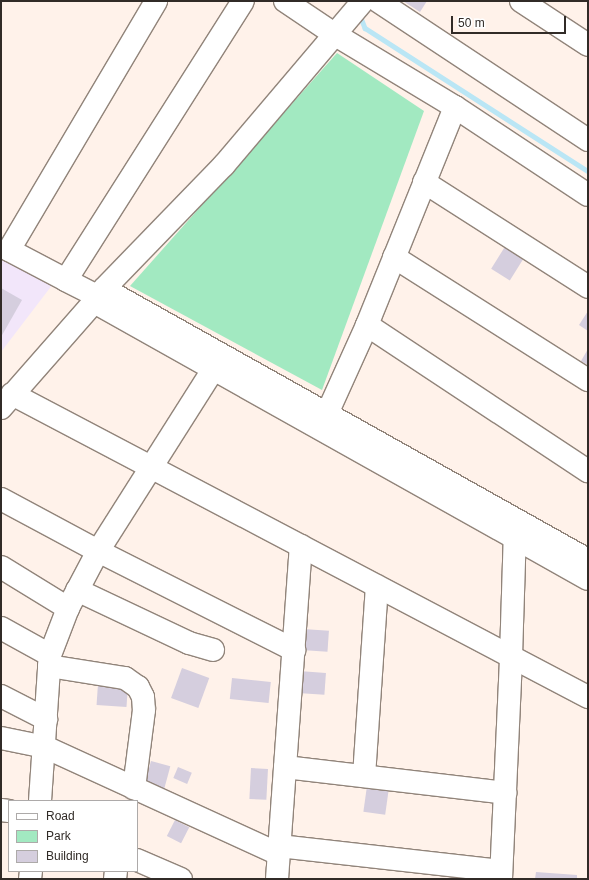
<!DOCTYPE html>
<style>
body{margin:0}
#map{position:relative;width:589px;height:880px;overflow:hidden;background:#fff2ea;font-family:Arial,sans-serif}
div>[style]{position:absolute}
.industrial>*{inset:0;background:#f2e6fa}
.green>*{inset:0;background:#a2e9c1}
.stream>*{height:4.5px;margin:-2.25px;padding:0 2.25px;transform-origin:2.25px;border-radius:2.25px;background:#bae6f5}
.building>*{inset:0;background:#d5cede;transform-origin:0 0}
.roads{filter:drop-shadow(1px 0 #91847a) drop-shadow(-1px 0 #91847a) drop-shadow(0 1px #91847a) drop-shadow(0 -1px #91847a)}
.minor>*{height:22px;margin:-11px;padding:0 11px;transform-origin:11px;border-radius:11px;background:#fff}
span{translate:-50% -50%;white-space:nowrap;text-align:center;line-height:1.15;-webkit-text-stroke:3px #fff;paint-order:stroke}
.frame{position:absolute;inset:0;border:2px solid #312b27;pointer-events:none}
.legend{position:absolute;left:8px;top:800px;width:130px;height:72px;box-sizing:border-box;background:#fff;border:1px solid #adaaa9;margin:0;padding:5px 7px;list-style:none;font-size:12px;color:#312b27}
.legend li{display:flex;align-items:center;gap:8px;height:20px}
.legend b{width:20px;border:1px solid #adaaa9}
.scale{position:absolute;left:451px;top:16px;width:115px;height:18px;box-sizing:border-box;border:2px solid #312b27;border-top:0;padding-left:5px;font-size:12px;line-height:14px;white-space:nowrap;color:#312b27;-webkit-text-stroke:3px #fff;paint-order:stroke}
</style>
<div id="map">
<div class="industrial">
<div style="clip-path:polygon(1px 249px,56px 280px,1px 352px)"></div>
</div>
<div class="green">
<div style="clip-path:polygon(337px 53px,424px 111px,322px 390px,130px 286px)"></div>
</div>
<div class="stream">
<div style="left:360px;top:15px;width:14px;rotate:69deg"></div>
<div style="left:365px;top:28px;width:265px;rotate:32.7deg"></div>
</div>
<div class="building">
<div style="clip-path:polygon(403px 1px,427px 1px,420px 12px)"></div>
<div style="left:506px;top:245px;width:22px;height:28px;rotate:32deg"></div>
<div style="clip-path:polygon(1px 288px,22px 300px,1px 337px)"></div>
<div style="clip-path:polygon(588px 311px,588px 331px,579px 325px)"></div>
<div style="clip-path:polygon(588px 349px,588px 365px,581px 361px)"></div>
<div style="left:303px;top:629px;width:26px;height:21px;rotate:4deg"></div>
<div style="left:182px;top:668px;width:29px;height:32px;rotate:20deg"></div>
<div style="left:299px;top:671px;width:27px;height:22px;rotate:4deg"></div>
<div style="left:232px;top:678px;width:39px;height:21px;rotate:6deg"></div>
<div style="left:98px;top:684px;width:30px;height:21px;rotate:4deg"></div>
<div style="left:151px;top:761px;width:20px;height:24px;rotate:15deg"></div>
<div style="left:178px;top:767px;width:15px;height:12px;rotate:23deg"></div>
<div style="left:251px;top:768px;width:17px;height:31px;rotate:3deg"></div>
<div style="left:367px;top:786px;width:22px;height:26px;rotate:8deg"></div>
<div style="left:175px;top:820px;width:16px;height:18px;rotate:27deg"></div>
<div style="clip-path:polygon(536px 872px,577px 875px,577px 879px,535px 879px)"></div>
</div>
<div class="roads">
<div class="minor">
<div style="left:285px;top:1px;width:59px;rotate:34deg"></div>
<div style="left:334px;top:34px;width:141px;rotate:31.1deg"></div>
<div style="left:455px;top:107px;width:159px;rotate:33.5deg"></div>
<div style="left:378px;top:1px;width:252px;rotate:33.5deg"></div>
<div style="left:521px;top:1px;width:80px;rotate:33.3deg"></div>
<div style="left:424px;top:182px;width:195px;rotate:32.6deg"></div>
<div style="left:394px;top:257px;width:230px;rotate:32.4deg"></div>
<div style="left:66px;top:280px;width:64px;rotate:-152.2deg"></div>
<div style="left:9px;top:250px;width:289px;rotate:-59.4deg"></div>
<div style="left:104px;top:289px;width:555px;rotate:29.25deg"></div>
<div style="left:97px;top:296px;width:35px;rotate:-153deg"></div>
<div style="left:66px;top:280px;width:330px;rotate:-57.6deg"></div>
<div style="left:94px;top:302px;width:566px;rotate:29.28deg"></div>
<div style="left:367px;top:325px;width:265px;rotate:33.5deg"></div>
<div style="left:12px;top:394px;width:651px;rotate:27.75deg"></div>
<div style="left:1px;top:408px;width:141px;rotate:-48.7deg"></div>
<div style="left:94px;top:302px;width:7px;rotate:-63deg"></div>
<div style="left:97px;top:296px;width:182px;rotate:-45.9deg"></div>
<div style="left:224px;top:165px;width:215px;rotate:-49.7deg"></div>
<div style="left:321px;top:427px;width:112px;rotate:-65.7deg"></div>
<div style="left:367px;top:325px;width:235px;rotate:-68deg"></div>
<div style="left:1px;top:499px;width:110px;rotate:28.2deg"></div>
<div style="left:98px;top:551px;width:220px;rotate:26.8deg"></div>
<div style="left:1px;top:567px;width:79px;rotate:31.5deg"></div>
<div style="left:77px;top:590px;width:124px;rotate:25.3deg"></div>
<div style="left:189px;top:643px;width:25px;rotate:16deg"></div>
<div style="left:1px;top:628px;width:56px;rotate:28.9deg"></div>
<div style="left:49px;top:666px;width:77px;rotate:9deg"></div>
<div style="left:125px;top:678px;width:16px;rotate:35deg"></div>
<div style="left:138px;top:687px;width:11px;rotate:63deg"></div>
<div style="left:143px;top:697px;width:13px;rotate:86deg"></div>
<div style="left:144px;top:710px;width:79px;rotate:97.3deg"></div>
<div style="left:1px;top:696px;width:51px;rotate:27.1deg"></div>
<div style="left:1px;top:738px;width:45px;rotate:11.6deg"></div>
<div style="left:45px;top:747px;width:257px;rotate:24.6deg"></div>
<div style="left:285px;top:767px;width:222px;rotate:6.7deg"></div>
<div style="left:364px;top:776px;width:190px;rotate:-86.1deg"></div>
<div style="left:40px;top:801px;width:146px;rotate:-86.1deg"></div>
<div style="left:50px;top:655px;width:50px;rotate:-69deg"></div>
<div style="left:68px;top:608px;width:64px;rotate:-62.2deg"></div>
<div style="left:98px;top:551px;width:230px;rotate:-57.6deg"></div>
<div style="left:1px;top:810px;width:8px;rotate:7deg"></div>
<div style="left:279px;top:846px;width:223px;rotate:6.4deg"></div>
<div style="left:137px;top:860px;width:48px;rotate:23.4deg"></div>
<div style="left:30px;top:879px;width:8px;rotate:-83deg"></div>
<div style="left:115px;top:879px;width:8px;rotate:-83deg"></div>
<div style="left:277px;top:879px;width:334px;rotate:-85.9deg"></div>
<div style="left:501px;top:879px;width:222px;rotate:-87.4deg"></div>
<div style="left:511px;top:657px;width:130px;rotate:-88.2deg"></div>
</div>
</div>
<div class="frame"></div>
<ul class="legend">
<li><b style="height:5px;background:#fff"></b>Road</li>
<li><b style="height:11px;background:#a2e9c1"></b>Park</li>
<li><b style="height:11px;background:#d5cede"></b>Building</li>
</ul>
<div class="scale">50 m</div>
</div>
